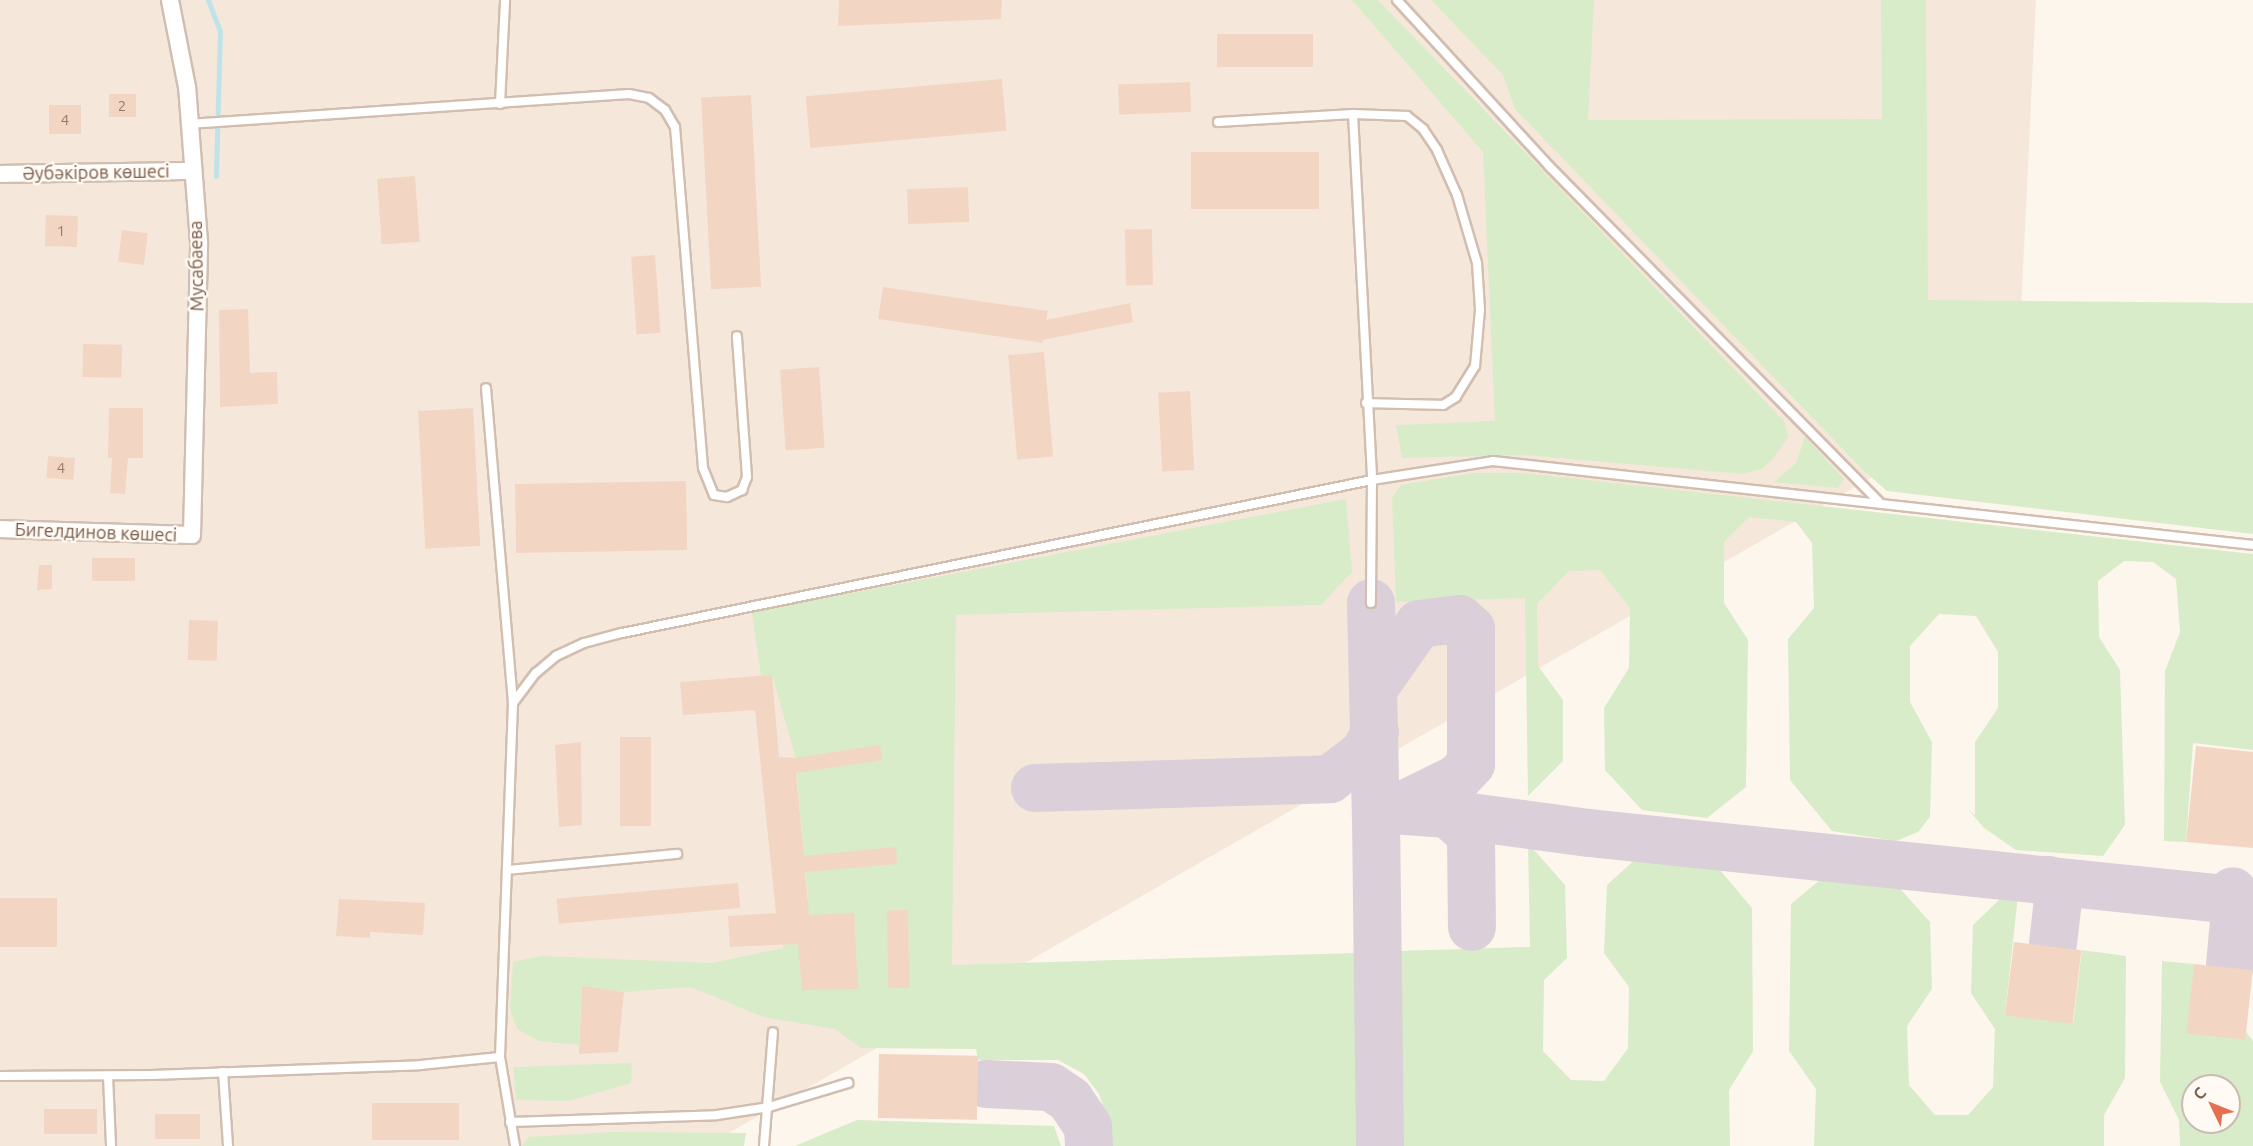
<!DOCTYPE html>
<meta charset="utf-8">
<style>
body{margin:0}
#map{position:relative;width:2253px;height:1146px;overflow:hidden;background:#fdf6ec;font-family:Ubuntu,sans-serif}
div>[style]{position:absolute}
.residential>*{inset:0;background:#f5e8da}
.green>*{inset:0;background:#d8ecc9}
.stream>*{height:5px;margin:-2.5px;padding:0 2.5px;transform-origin:2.5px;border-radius:2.5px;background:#bfe3e8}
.taxiway>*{height:48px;margin:-24px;padding:0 24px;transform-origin:24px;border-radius:24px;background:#dbcfda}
.building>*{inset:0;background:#f3d5c3;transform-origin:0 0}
.roads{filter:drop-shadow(2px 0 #d1beb0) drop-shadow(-2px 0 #d1beb0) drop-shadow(0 2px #d1beb0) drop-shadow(0 -2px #d1beb0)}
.service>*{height:8px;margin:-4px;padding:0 4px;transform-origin:4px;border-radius:4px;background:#fff}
.minor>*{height:16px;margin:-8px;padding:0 8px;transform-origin:8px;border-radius:8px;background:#fff}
span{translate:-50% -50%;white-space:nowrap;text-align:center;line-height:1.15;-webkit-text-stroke:4.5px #fffaf3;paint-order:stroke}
.number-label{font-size:15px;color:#987a6a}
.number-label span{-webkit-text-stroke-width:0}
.street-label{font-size:18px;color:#7a5c4d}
.north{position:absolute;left:2181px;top:1074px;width:60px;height:60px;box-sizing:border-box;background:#fffaf3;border:2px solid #cabbb1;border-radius:50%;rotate:313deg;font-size:16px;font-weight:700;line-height:24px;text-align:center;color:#7a5c4d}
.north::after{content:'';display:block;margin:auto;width:21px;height:27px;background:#e76f51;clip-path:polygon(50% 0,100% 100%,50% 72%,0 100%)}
</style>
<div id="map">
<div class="residential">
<div style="clip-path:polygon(0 0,2036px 0,2017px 394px,706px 1146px,0 1146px)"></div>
</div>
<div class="green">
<div style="clip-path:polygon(1352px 0,1378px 0,1784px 421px,1788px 437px,1773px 459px,1761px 469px,1743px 474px,1525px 455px,1402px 458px,1396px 425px,1495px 421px,1483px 152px)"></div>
<div style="clip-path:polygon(1431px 0,1594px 0,1588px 120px,1882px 119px,1881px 0,1926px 0,1928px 300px,2253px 303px,2253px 534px,1887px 491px,1863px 470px,1515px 109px,1503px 75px)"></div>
<div style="clip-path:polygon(1805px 437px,1844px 479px,1838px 488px,1774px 482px,1796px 463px)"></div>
<div style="clip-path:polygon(1473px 473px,1524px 473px,2253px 554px,2253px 750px,2193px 743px,2186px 842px,2164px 841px,2165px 671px,2180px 632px,2176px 579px,2153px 562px,2124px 561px,2098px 581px,2099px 637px,2120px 670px,2125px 825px,2103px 856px,2016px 850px,1984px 828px,1968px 809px,1975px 815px,1975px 742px,1998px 708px,1998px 652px,1976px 616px,1939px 614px,1910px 646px,1910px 702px,1932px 742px,1930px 817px,1918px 832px,1896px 841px,1832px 831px,1790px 780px,1788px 639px,1814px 608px,1812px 543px,1796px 522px,1749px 517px,1724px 542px,1724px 603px,1748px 640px,1746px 787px,1707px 818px,1642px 810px,1605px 770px,1604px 708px,1629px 668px,1630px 608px,1600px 570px,1569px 571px,1537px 604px,1538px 666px,1563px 700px,1563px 761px,1528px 796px,1525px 598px,1396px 602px,1392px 498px,1401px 485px)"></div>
<div style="clip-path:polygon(1346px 499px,1352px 572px,1321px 605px,956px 615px,952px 965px,1355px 953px,1360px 1146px,1110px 1146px,1109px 1126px,1099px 1094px,1084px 1074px,1058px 1060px,978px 1060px,976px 1049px,861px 1048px,835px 1029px,763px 1017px,691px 987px,624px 992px,582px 986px,579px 1045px,539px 1041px,517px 1029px,510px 1009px,513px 962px,541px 956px,712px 963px,783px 948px,785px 913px,808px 899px,795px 755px,772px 675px,761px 676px,752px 612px)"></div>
<div style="clip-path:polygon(1528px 843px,1565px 885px,1567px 958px,1544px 980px,1543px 1051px,1571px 1080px,1604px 1081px,1628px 1048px,1629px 987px,1604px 953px,1607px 885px,1640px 855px,1713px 862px,1752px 908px,1753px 1051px,1729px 1090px,1730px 1146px,1402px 1146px,1399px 951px,1530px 947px)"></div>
<div style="clip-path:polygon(1827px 874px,1893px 881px,1930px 922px,1932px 989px,1907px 1026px,1909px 1085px,1935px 1115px,1968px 1115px,1993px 1087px,1995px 1029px,1971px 993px,1973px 925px,2003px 896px,2018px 895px,2005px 1015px,2073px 1023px,2082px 950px,2126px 956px,2125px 1078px,2104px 1115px,2104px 1146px,1814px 1146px,1816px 1089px,1789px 1051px,1791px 904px)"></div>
<div style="clip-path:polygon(evenodd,2162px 961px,2194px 964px,2253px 1041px,2253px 1146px,2180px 1146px,2179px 1120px,2160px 1082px,2162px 961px,2193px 1086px,2229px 1086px,2229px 1122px,2193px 1122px,2193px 1086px)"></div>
<div style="clip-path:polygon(632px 1063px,631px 1083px,569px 1101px,516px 1100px,513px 1067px)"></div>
<div style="clip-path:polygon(857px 1120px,1054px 1126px,1061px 1146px,795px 1146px)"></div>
<div style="clip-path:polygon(612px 1132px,746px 1133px,744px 1146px,522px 1146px,529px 1137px)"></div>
</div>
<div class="stream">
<div style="left:208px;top:0;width:33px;rotate:69deg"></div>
<div style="left:220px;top:31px;width:145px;rotate:91.6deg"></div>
</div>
<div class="taxiway">
<div style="left:1371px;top:603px;width:216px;rotate:88.7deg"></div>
<div style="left:1376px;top:819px;width:17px;rotate:-31deg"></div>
<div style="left:1391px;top:810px;width:57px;rotate:4deg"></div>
<div style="left:1448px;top:814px;width:142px;rotate:7.7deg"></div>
<div style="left:1589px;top:833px;width:668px;rotate:5.93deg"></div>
<div style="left:1374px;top:688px;width:78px;rotate:-54.9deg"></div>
<div style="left:1419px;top:624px;width:41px;rotate:-7deg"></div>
<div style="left:1460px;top:619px;width:15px;rotate:42deg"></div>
<div style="left:1471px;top:629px;width:135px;rotate:90deg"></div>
<div style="left:1471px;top:764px;width:19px;rotate:133deg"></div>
<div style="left:1458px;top:778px;width:72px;rotate:153.8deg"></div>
<div style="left:1035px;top:788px;width:295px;rotate:-1.7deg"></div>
<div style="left:1330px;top:779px;width:44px;rotate:-37.6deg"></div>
<div style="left:1365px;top:752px;width:22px;rotate:-63deg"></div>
<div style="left:1448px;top:814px;width:31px;rotate:42deg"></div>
<div style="left:1471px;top:835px;width:92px;rotate:89.4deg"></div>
<div style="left:1376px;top:819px;width:327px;rotate:89.3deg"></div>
<div style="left:2049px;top:880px;width:15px;rotate:48deg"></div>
<div style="left:2059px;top:891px;width:53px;rotate:96.5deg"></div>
<div style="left:2230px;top:965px;width:54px;rotate:-84.7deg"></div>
<div style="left:2235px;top:911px;width:16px;rotate:-130deg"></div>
<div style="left:2225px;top:899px;width:11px;rotate:-45deg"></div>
<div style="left:986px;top:1084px;width:65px;rotate:2.6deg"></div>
<div style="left:1051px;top:1087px;width:23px;rotate:34deg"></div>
<div style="left:1070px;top:1100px;width:32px;rotate:56deg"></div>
<div style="left:1088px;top:1127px;width:19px;rotate:87deg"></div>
</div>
<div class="building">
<div style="clip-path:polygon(839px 0,1002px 0,1001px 19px,838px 26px)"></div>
<div style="left:1313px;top:34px;width:33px;height:96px;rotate:90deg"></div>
<div style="left:1002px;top:79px;width:52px;height:197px;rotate:85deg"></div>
<div style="left:1190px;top:82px;width:30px;height:72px;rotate:88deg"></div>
<div style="left:136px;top:94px;width:23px;height:27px;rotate:90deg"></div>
<div style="left:751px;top:95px;width:192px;height:50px;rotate:87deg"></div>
<div style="left:81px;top:105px;width:29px;height:32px;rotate:90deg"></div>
<div style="left:1191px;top:152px;width:128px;height:57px"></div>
<div style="left:415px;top:176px;width:66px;height:38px;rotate:86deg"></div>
<div style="left:968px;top:187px;width:35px;height:61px;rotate:88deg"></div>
<div style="left:46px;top:215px;width:32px;height:31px;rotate:2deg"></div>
<div style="left:1152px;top:229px;width:56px;height:27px;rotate:89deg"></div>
<div style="left:122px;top:230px;width:26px;height:32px;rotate:7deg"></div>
<div style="left:655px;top:255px;width:78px;height:24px;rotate:86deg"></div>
<div style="clip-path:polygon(883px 287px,1048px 311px,1046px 320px,1130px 303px,1133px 322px,1043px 340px,1043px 343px,878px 319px)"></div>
<div style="clip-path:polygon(248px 309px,250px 373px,277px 372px,278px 404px,220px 407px,219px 310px)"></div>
<div style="left:83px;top:344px;width:39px;height:33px;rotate:1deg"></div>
<div style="left:1044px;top:352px;width:105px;height:36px;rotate:85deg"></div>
<div style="left:819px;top:367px;width:81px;height:39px;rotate:86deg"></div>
<div style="left:1190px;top:391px;width:79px;height:32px;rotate:87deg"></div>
<div style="clip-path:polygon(109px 408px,143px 408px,143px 458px,128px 458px,125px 494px,110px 493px,112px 458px,108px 458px)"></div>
<div style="left:473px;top:408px;width:138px;height:55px;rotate:87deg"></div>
<div style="left:48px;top:456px;width:27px;height:22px;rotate:4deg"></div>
<div style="left:686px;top:481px;width:69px;height:171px;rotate:89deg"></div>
<div style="left:92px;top:558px;width:43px;height:23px"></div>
<div style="clip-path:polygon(39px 565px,52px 565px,52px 589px,37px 590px)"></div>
<div style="left:189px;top:620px;width:29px;height:40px;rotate:2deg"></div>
<div style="clip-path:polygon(772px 675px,779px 757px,795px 758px,880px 745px,882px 760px,796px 773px,804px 856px,896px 847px,897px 864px,805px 872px,809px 915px,854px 913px,858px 989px,802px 990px,798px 944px,730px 947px,728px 916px,776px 913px,755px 710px,683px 715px,680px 682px)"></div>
<div style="left:620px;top:737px;width:31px;height:89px"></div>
<div style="clip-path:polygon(581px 742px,582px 825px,559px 827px,555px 745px)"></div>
<div style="clip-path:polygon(2196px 746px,2253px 752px,2253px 848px,2186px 842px)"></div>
<div style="left:738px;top:883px;width:25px;height:182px;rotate:85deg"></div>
<div style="left:57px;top:898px;width:49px;height:57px;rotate:90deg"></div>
<div style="clip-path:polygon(339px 899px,425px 903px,423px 935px,370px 932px,370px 938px,336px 936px)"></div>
<div style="left:908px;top:910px;width:78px;height:21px;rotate:89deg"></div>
<div style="left:2014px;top:942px;width:68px;height:74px;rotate:7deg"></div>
<div style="left:2194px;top:964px;width:59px;height:70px;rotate:6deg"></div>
<div style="clip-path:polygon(582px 986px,624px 992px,618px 1052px,579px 1054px)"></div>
<div style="left:879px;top:1054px;width:99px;height:64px;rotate:1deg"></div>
<div style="left:372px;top:1103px;width:87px;height:37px"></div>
<div style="left:97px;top:1109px;width:25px;height:53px;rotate:90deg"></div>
<div style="left:155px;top:1114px;width:45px;height:25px"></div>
</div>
<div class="roads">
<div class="service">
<div style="left:1397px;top:0;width:225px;rotate:47.5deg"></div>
<div style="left:1549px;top:166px;width:471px;rotate:45.5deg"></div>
<div style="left:500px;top:104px;width:104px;rotate:-87.2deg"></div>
<div style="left:1353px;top:114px;width:54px;rotate:2.1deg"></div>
<div style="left:1407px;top:116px;width:21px;rotate:39deg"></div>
<div style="left:1423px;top:129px;width:25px;rotate:56deg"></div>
<div style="left:1437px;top:150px;width:49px;rotate:66deg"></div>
<div style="left:1457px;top:195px;width:71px;rotate:73.6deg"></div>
<div style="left:1477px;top:263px;width:47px;rotate:86.3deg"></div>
<div style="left:1480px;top:310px;width:56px;rotate:95.1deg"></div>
<div style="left:1475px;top:366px;width:36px;rotate:122deg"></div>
<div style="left:1456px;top:397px;width:15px;rotate:148deg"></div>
<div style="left:1443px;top:405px;width:77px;rotate:-178.5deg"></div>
<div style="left:1218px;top:122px;width:135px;rotate:-3.4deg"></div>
<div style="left:1353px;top:114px;width:366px;rotate:87deg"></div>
<div style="left:1372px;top:480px;width:123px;rotate:90.5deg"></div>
<div style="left:188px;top:124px;width:442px;rotate:-3.9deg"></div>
<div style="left:629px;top:94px;width:20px;rotate:11deg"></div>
<div style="left:649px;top:98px;width:20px;rotate:37deg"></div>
<div style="left:665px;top:110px;width:20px;rotate:60deg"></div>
<div style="left:675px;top:127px;width:342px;rotate:85.3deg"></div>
<div style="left:703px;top:468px;width:29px;rotate:68deg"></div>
<div style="left:714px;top:495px;width:13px;rotate:9deg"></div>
<div style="left:727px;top:497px;width:17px;rotate:-25deg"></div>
<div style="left:742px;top:490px;width:14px;rotate:-69deg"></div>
<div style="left:747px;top:477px;width:141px;rotate:-94.1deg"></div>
<div style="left:513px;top:703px;width:38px;rotate:-53deg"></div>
<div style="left:536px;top:673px;width:26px;rotate:-40deg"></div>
<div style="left:556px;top:656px;width:31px;rotate:-25deg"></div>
<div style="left:584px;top:643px;width:39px;rotate:-15deg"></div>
<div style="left:622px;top:633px;width:765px;rotate:-11.53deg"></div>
<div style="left:1372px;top:480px;width:122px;rotate:-8.9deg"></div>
<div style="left:1493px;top:461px;width:765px;rotate:6.31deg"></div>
<div style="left:507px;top:870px;width:171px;rotate:-5.4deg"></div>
<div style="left:500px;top:1057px;width:90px;rotate:80.4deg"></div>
<div style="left:223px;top:1072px;width:74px;rotate:86.1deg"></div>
<div style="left:0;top:1076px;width:152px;rotate:-0.4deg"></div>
<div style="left:152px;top:1075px;width:268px;rotate:-2.1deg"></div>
<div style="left:420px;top:1065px;width:80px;rotate:-5.7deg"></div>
<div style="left:500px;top:1057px;width:354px;rotate:-87.9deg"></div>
<div style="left:513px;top:703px;width:316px;rotate:-94.9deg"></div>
<div style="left:108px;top:1076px;width:70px;rotate:87.5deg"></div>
<div style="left:510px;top:1122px;width:207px;rotate:-1.9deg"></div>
<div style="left:717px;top:1115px;width:53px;rotate:-8.7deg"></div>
<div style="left:769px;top:1107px;width:83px;rotate:-16.9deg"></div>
<div style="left:764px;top:1146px;width:114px;rotate:-85.5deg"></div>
</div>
<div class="minor">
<div style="left:0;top:174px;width:192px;rotate:-0.9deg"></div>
<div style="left:0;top:529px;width:192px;rotate:1.8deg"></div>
<div style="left:192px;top:535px;width:293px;rotate:-88.6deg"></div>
<div style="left:199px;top:242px;width:155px;rotate:-94.4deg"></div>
<div style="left:187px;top:87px;width:89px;rotate:-101.1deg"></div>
</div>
</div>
<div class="number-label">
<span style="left:122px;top:106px">2</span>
<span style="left:65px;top:120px">4</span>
<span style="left:61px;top:231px">1</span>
<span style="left:61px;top:468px">4</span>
</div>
<div class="street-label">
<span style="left:96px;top:172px;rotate:-1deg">Әубәкіров көшесі</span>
<span style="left:196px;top:266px;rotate:-91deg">Мусабаева</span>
<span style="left:96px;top:532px;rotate:2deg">Бигелдинов көшесі</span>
</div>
<div class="north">С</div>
</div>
